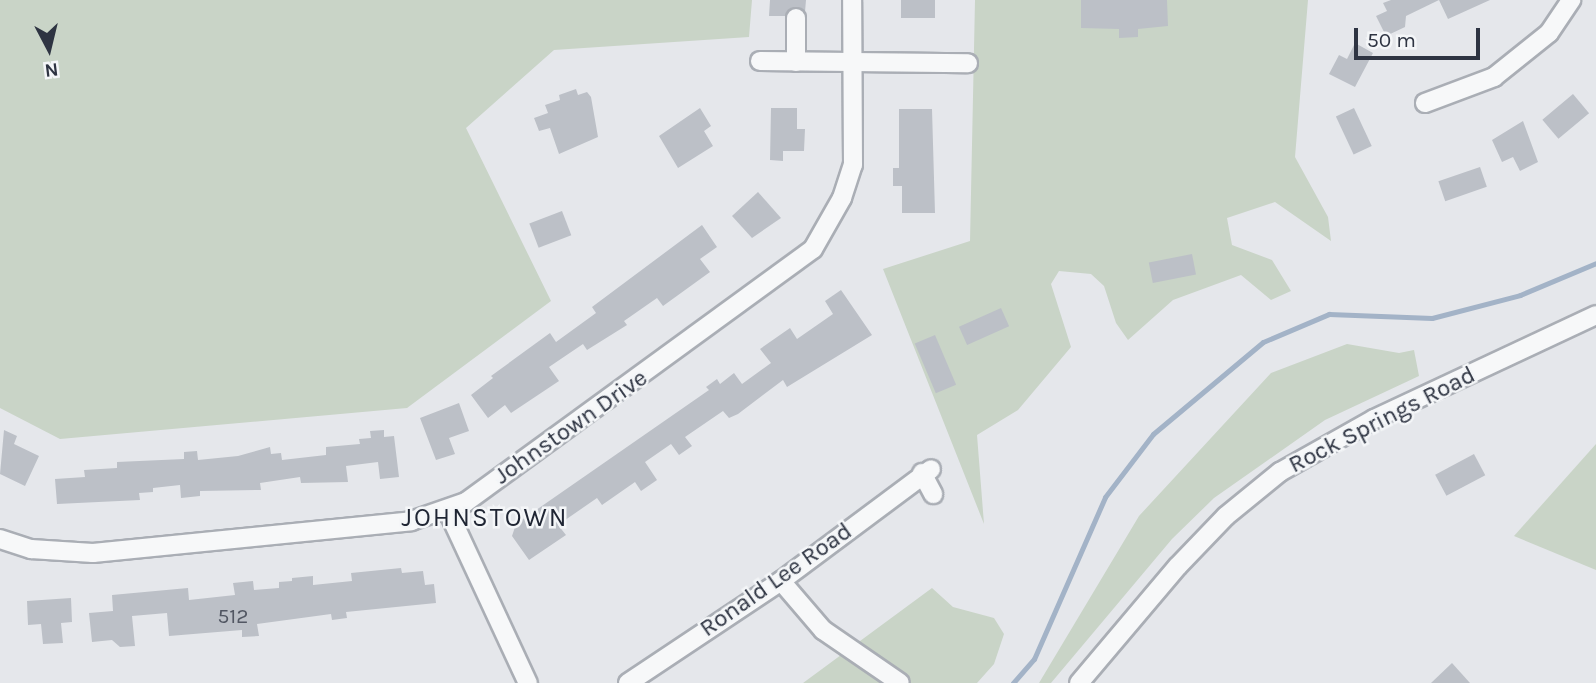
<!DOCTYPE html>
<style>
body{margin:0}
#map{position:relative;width:1596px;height:683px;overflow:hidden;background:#e5e7eb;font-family:Karla,sans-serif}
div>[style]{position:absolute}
.green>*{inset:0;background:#c9d4c7}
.stream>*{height:5px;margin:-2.5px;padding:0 2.5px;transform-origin:2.5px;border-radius:2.5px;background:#a3b3c7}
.building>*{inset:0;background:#bcc0c7;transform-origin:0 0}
.roads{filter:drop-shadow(2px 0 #aaaeb5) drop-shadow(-2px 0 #aaaeb5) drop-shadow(0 2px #aaaeb5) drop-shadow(0 -2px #aaaeb5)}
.minor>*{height:18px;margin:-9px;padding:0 9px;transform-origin:9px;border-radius:9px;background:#f7f8f9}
span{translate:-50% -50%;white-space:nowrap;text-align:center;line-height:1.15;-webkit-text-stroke:5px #f4f6f8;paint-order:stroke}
.number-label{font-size:21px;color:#525763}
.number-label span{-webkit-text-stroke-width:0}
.street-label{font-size:24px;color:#2e3442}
.neighbourhood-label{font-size:26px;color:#1f2533;letter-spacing:2px}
.north{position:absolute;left:14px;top:14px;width:70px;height:70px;-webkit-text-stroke:5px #f4f6f8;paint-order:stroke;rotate:173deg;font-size:19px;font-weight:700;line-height:28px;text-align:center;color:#2e3442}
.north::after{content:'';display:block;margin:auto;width:24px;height:32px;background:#2e3442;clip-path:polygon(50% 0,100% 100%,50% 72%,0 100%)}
.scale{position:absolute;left:1354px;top:28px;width:126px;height:32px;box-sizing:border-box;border:4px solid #2e3442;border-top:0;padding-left:9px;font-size:21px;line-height:24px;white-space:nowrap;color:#2e3442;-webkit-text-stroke:5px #f4f6f8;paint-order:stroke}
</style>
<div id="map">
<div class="green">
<div style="clip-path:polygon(0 0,752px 0,749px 37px,554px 50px,466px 128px,551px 301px,407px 408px,60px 439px,0 408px)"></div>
<div style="clip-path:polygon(975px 0,1308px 0,1295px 157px,1328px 217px,1331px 241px,1275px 202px,1227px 218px,1232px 245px,1272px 260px,1291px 291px,1271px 300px,1241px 275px,1173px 300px,1128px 340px,1116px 323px,1104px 286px,1091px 274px,1059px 271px,1051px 284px,1071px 347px,1018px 410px,977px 435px,984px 524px,883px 269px,970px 241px)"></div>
<div style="clip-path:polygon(1347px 344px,1399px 353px,1414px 350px,1419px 376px,1325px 420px,1214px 498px,1172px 539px,1051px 683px,1039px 683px,1139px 516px,1271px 373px)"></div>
<div style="clip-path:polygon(1596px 444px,1596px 570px,1514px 536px)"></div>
<div style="clip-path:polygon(932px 588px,953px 607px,994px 618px,1004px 634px,994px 664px,977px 683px,803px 683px)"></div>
</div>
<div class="stream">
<div style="left:1013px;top:683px;width:32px;rotate:-49deg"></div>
<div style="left:1034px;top:659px;width:177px;rotate:-66.3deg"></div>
<div style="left:1105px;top:497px;width:79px;rotate:-52.7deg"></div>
<div style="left:1153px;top:434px;width:143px;rotate:-39.9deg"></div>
<div style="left:1263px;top:342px;width:72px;rotate:-23deg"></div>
<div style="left:1329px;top:314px;width:103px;rotate:2.2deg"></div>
<div style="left:1432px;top:318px;width:91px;rotate:-14.6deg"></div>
<div style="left:1520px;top:295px;width:82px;rotate:-22.8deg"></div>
</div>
<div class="building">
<div style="clip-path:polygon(770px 0,806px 0,805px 12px,795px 7px,785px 16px,769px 16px)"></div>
<div style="left:901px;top:0;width:34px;height:18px"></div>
<div style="clip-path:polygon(1081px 0,1167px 0,1168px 26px,1138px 29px,1138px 37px,1119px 38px,1119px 29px,1081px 28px)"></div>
<div style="clip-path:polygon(1391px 0,1490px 0,1448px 19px,1439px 0,1406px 16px,1405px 27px,1386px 36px,1376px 16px,1387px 11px,1383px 3px)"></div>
<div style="clip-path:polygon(1355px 43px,1373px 53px,1355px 87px,1329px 74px,1339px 55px,1347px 59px)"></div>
<div style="clip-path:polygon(576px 89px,578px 95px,587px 92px,591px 97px,598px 137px,559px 154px,550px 128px,539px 131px,534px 118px,548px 113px,545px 105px,560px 100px,559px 95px)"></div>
<div style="left:1573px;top:94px;width:25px;height:40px;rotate:50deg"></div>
<div style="clip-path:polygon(700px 108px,711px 126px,704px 131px,713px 146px,678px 168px,659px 136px)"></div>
<div style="clip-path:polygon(771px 108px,797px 108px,797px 129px,805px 129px,804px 151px,783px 151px,783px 161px,770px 160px)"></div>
<div style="left:1354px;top:108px;width:42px;height:20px;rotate:65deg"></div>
<div style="clip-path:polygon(899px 109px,932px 109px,935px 213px,902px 213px,902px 186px,893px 186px,893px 168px,899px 168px)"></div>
<div style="clip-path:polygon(1523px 121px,1538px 162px,1520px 171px,1513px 157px,1502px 162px,1492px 140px)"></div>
<div style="left:1480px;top:167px;width:21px;height:44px;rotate:71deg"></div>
<div style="clip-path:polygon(758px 192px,781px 218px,752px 238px,732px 216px)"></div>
<div style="left:562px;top:211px;width:26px;height:35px;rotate:69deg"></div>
<div style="clip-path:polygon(702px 225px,717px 247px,700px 259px,710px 272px,663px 306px,657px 298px,624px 321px,627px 325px,587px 350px,583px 344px,549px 367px,559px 381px,511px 413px,505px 405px,488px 418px,471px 395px,493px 378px,491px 376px,550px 333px,556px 342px,596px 313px,592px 307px)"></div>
<div style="left:1192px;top:254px;width:21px;height:44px;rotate:79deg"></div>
<div style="clip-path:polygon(841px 290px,872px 335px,787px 387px,783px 380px,738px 414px,729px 418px,723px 411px,685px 437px,692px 446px,679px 455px,671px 444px,645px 462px,657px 480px,641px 491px,635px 482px,602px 505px,597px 498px,558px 525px,566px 535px,529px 560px,512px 536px,516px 524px,709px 390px,706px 387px,717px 379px,720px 384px,734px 373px,742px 384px,771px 363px,760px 349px,790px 328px,797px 339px,833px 314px,825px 301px)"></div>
<div style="left:1001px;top:308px;width:20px;height:46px;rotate:66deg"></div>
<div style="left:935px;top:335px;width:54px;height:22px;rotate:67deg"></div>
<div style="clip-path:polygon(459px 403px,469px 431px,449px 438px,455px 454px,436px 460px,420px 418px)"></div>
<div style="clip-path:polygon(4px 430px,17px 436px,14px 444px,39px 456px,25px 486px,0 474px)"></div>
<div style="clip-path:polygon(384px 430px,384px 437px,394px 436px,399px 477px,380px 479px,378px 462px,346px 466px,348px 482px,301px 483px,300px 477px,260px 483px,261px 490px,200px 491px,200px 496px,181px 498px,180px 485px,153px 488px,153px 492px,139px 493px,140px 500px,57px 504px,55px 479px,85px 477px,84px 470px,117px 468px,117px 462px,184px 459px,184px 452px,197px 451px,198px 460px,238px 456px,270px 447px,271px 454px,281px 453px,282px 460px,326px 455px,326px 447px,360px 444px,359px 439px,371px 438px,370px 431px)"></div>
<div style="left:1474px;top:454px;width:24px;height:44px;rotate:62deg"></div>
<div style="clip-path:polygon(401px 568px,402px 573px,423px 571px,425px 585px,434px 584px,436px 603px,346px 612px,347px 618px,332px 620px,331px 614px,257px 624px,259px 636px,242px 637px,242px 630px,169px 636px,167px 613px,132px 616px,135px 646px,120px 647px,112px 640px,92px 642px,89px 613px,113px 611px,112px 595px,188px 588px,189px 600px,235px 595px,233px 583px,253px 581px,254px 590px,279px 588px,279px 582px,292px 581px,292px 578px,313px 576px,313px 585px,352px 581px,351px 573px)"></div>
<div style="clip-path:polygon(71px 598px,72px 622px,61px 623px,63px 643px,43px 644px,41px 624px,28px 625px,27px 601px)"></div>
<div style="clip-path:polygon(1452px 663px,1470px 683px,1431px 683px)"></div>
</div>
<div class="roads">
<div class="minor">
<div style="left:760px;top:61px;width:208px;rotate:0.6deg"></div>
<div style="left:796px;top:62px;width:44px;rotate:-90deg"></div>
<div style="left:1425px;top:103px;width:74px;rotate:-20.6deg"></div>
<div style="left:1494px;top:77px;width:70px;rotate:-38.7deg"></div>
<div style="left:1549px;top:33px;width:40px;rotate:-56deg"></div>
<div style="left:922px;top:473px;width:24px;rotate:62deg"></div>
<div style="left:448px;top:511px;width:190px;rotate:65.1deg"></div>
<div style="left:0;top:539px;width:33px;rotate:18deg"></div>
<div style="left:31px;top:549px;width:62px;rotate:3.7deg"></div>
<div style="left:93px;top:553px;width:320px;rotate:-5.7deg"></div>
<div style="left:411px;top:521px;width:58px;rotate:-19.1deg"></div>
<div style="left:466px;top:502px;width:429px;rotate:-36.1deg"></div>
<div style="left:813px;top:249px;width:59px;rotate:-60.4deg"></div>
<div style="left:842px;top:198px;width:35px;rotate:-72deg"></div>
<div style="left:853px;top:165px;width:165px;rotate:-90.3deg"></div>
<div style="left:781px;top:581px;width:65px;rotate:49.4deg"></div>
<div style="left:823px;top:630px;width:93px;rotate:34.5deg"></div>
<div style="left:628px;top:683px;width:184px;rotate:-33.7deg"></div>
<div style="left:781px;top:581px;width:187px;rotate:-36.7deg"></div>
<div style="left:1079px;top:683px;width:153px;rotate:-49.8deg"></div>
<div style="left:1178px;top:566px;width:69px;rotate:-46.2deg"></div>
<div style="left:1226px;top:516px;width:70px;rotate:-39.2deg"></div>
<div style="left:1280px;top:472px;width:108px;rotate:-29.4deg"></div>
<div style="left:1374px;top:419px;width:245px;rotate:-25.1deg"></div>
</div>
</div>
<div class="number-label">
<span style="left:233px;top:616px">512</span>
</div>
<div class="street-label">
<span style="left:1382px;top:420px;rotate:-27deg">Rock Springs Road</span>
<span style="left:571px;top:427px;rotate:-35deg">Johnstown Drive</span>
<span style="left:776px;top:580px;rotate:-35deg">Ronald Lee Road</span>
</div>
<div class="neighbourhood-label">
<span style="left:485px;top:518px">JOHNSTOWN</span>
</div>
<div class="north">N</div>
<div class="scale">50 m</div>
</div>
